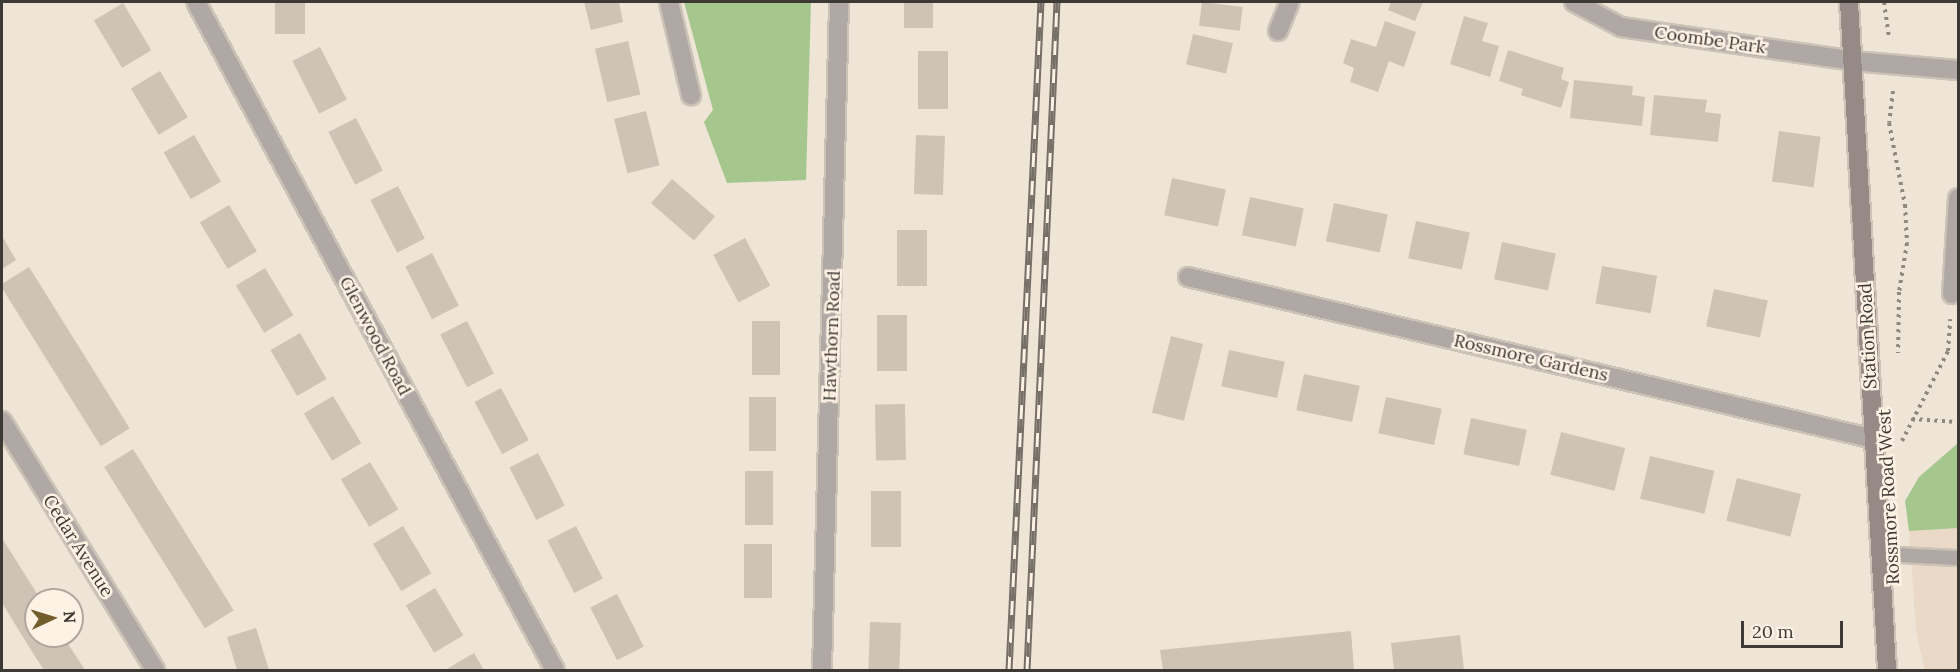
<!DOCTYPE html>
<style>
body{margin:0}
#map{position:relative;width:1960px;height:672px;overflow:hidden;background:#efe5d7;font-family:Lora,serif}
div>[style]{position:absolute}
.built>*{inset:0;background:#e9d9c6}
.green>*{inset:0;background:#a5c68d}
.building>*{inset:0;background:#cec4b6;transform-origin:0 0}
.path>*{height:4px;margin-top:-2px;transform-origin:0;background:repeating-linear-gradient(90deg,#908980 0 3px,transparent 0 7.5px)}
.roads{filter:drop-shadow(2px 0 #cbc3b6) drop-shadow(-2px 0 #cbc3b6) drop-shadow(0 2px #cbc3b6) drop-shadow(0 -2px #cbc3b6)}
.lane>*{height:14px;margin:-7px;padding:0 7px;transform-origin:7px;border-radius:7px;background:#b0a8a5}
.street>*{height:18px;margin:-9px;padding:0 9px;transform-origin:9px;border-radius:9px;background:#b0a8a5}
.secondary>*{height:18px;margin:-9px;padding:0 9px;transform-origin:9px;border-radius:9px;background:#958a86}
.rail>*{height:7px;margin-top:-3.5px;transform-origin:0;background:repeating-linear-gradient(90deg,#fdf2e4 0 14px,#756f67 0 28px);box-sizing:border-box;border-block:2px solid #756f67}
span{translate:-50% -50%;white-space:nowrap;text-align:center;line-height:1.15;-webkit-text-stroke:5px #fdf2e4;paint-order:stroke}
.street-label{font-size:18px;color:#3d3934}
.frame{position:absolute;inset:0;border:3px solid #3d3934;pointer-events:none}
.north{position:absolute;left:24px;top:588px;width:60px;height:60px;box-sizing:border-box;background:#fdf2e4;border:2px solid #b0a89e;border-radius:50%;rotate:86deg;font-size:16px;font-weight:700;line-height:24px;text-align:center;color:#3d3934}
.north::after{content:'';display:block;margin:auto;width:21px;height:27px;background:#725d2d;clip-path:polygon(50% 0,100% 100%,50% 72%,0 100%)}
.scale{position:absolute;left:1741px;top:621px;width:102px;height:27px;box-sizing:border-box;border:3px solid #3d3934;border-top:0;padding-left:8px;font-size:18px;line-height:21px;white-space:nowrap;color:#3d3934;-webkit-text-stroke:4px #fdf2e4;paint-order:stroke}
</style>
<div id="map">
<div class="built">
<div style="clip-path:polygon(1958px 528px,1958px 670px,1925px 670px,1916px 631px,1909px 531px)"></div>
</div>
<div class="green">
<div style="clip-path:polygon(684px 2px,811px 2px,806px 180px,727px 183px,704px 122px,713px 110px)"></div>
<div style="clip-path:polygon(1958px 443px,1958px 528px,1909px 531px,1905px 501px,1919px 477px)"></div>
</div>
<div class="building">
<div style="left:275px;top:2px;width:30px;height:32px"></div>
<div style="clip-path:polygon(584px 2px,619px 2px,623px 22px,591px 30px)"></div>
<div style="left:904px;top:2px;width:29px;height:26px"></div>
<div style="left:1202px;top:2px;width:41px;height:24px;rotate:7deg"></div>
<div style="clip-path:polygon(1391px 2px,1423px 2px,1415px 21px,1388px 10px)"></div>
<div style="left:123px;top:3px;width:55px;height:34px;rotate:59deg"></div>
<div style="clip-path:polygon(1464px 16px,1488px 23px,1482px 41px,1499px 46px,1490px 77px,1450px 64px)"></div>
<div style="clip-path:polygon(1385px 21px,1416px 32px,1404px 67px,1389px 61px,1378px 92px,1350px 82px,1354px 68px,1343px 63px,1351px 39px,1376px 47px)"></div>
<div style="left:1193px;top:34px;width:41px;height:31px;rotate:13deg"></div>
<div style="left:628px;top:41px;width:55px;height:34px;rotate:77deg"></div>
<div style="left:320px;top:47px;width:59px;height:31px;rotate:63deg"></div>
<div style="clip-path:polygon(1508px 50px,1564px 68px,1561px 79px,1569px 82px,1561px 108px,1521px 95px,1523px 89px,1499px 81px)"></div>
<div style="left:918px;top:51px;width:30px;height:58px"></div>
<div style="left:160px;top:71px;width:54px;height:34px;rotate:59deg"></div>
<div style="clip-path:polygon(1574px 80px,1633px 86px,1632px 95px,1645px 97px,1642px 126px,1570px 118px)"></div>
<div style="clip-path:polygon(1654px 95px,1707px 100px,1705px 112px,1721px 114px,1718px 142px,1650px 135px)"></div>
<div style="left:646px;top:111px;width:56px;height:33px;rotate:76deg"></div>
<div style="left:356px;top:118px;width:59px;height:31px;rotate:63deg"></div>
<div style="left:1779px;top:131px;width:42px;height:51px;rotate:8deg"></div>
<div style="left:194px;top:135px;width:54px;height:35px;rotate:60deg"></div>
<div style="left:916px;top:135px;width:29px;height:59px;rotate:2deg"></div>
<div style="left:1172px;top:178px;width:55px;height:38px;rotate:12deg"></div>
<div style="left:672px;top:179px;width:57px;height:32px;rotate:41deg"></div>
<div style="left:398px;top:186px;width:59px;height:31px;rotate:63deg"></div>
<div style="left:1250px;top:197px;width:55px;height:39px;rotate:12deg"></div>
<div style="left:1334px;top:203px;width:55px;height:39px;rotate:12deg"></div>
<div style="left:229px;top:205px;width:54px;height:34px;rotate:59deg"></div>
<div style="left:1416px;top:221px;width:55px;height:38px;rotate:12deg"></div>
<div style="left:897px;top:230px;width:30px;height:56px"></div>
<div style="clip-path:polygon(2px 236px,16px 260px,2px 269px)"></div>
<div style="left:745px;top:238px;width:54px;height:36px;rotate:62deg"></div>
<div style="left:1502px;top:242px;width:55px;height:38px;rotate:12deg"></div>
<div style="left:432px;top:253px;width:59px;height:30px;rotate:63deg"></div>
<div style="left:1602px;top:266px;width:56px;height:38px;rotate:10deg"></div>
<div style="left:29px;top:267px;width:190px;height:34px;rotate:58deg"></div>
<div style="left:265px;top:268px;width:55px;height:34px;rotate:59deg"></div>
<div style="left:1714px;top:289px;width:55px;height:38px;rotate:12deg"></div>
<div style="left:877px;top:315px;width:30px;height:56px"></div>
<div style="left:467px;top:321px;width:59px;height:30px;rotate:63deg"></div>
<div style="left:752px;top:321px;width:28px;height:54px"></div>
<div style="left:300px;top:333px;width:53px;height:34px;rotate:60deg"></div>
<div style="left:1171px;top:336px;width:33px;height:79px;rotate:14deg"></div>
<div style="left:1229px;top:350px;width:57px;height:37px;rotate:12deg"></div>
<div style="left:1304px;top:374px;width:57px;height:37px;rotate:12deg"></div>
<div style="left:501px;top:388px;width:59px;height:30px;rotate:62deg"></div>
<div style="left:333px;top:396px;width:55px;height:34px;rotate:59deg"></div>
<div style="left:749px;top:397px;width:27px;height:54px"></div>
<div style="left:1386px;top:397px;width:57px;height:37px;rotate:12deg"></div>
<div style="left:905px;top:404px;width:56px;height:30px;rotate:89deg"></div>
<div style="left:1471px;top:418px;width:57px;height:37px;rotate:12deg"></div>
<div style="left:1561px;top:432px;width:66px;height:44px;rotate:14deg"></div>
<div style="left:133px;top:449px;width:190px;height:34px;rotate:58deg"></div>
<div style="left:538px;top:453px;width:59px;height:32px;rotate:63deg"></div>
<div style="left:1650px;top:456px;width:66px;height:44px;rotate:13deg"></div>
<div style="left:370px;top:462px;width:55px;height:34px;rotate:59deg"></div>
<div style="left:745px;top:471px;width:28px;height:54px"></div>
<div style="left:1737px;top:478px;width:66px;height:44px;rotate:14deg"></div>
<div style="left:871px;top:491px;width:30px;height:56px"></div>
<div style="left:403px;top:526px;width:55px;height:35px;rotate:59deg"></div>
<div style="left:576px;top:526px;width:59px;height:32px;rotate:63deg"></div>
<div style="clip-path:polygon(2px 538px,41px 600px,36px 600px,36px 636px,63px 636px,85px 670px,44px 670px,36px 658px,2px 603px)"></div>
<div style="left:744px;top:544px;width:28px;height:54px"></div>
<div style="left:435px;top:588px;width:55px;height:34px;rotate:59deg"></div>
<div style="left:617px;top:594px;width:59px;height:30px;rotate:63deg"></div>
<div style="left:870px;top:622px;width:31px;height:48px;rotate:2deg"></div>
<div style="clip-path:polygon(256px 628px,269px 670px,237px 670px,227px 637px)"></div>
<div style="clip-path:polygon(1351px 631px,1354px 670px,1163px 670px,1160px 650px)"></div>
<div style="clip-path:polygon(1460px 635px,1464px 670px,1394px 670px,1391px 643px)"></div>
<div style="clip-path:polygon(474px 653px,484px 670px,445px 670px)"></div>
</div>
<div class="path">
<div style="left:1884px;top:2px;width:36px;rotate:82deg"></div>
<div style="left:1893px;top:91px;width:32px;rotate:97deg"></div>
<div style="left:1889px;top:123px;width:84px;rotate:79deg"></div>
<div style="left:1905px;top:205px;width:38px;rotate:87deg"></div>
<div style="left:1907px;top:243px;width:50px;rotate:99.3deg"></div>
<div style="left:1899px;top:292px;width:61px;rotate:90.9deg"></div>
<div style="left:1912px;top:419px;width:46px;rotate:3.7deg"></div>
<div style="left:1902px;top:441px;width:101px;rotate:-62.9deg"></div>
<div style="left:1948px;top:351px;width:32px;rotate:-86deg"></div>
</div>
<div class="roads">
<div class="lane">
<div style="left:1881px;top:554px;width:77px;rotate:3deg"></div>
</div>
<div class="street">
<div style="left:196px;top:2px;width:758px;rotate:61.75deg"></div>
<div style="left:669px;top:2px;width:96px;rotate:76.7deg"></div>
<div style="left:1574px;top:2px;width:53px;rotate:28deg"></div>
<div style="left:1621px;top:27px;width:234px;rotate:8.3deg"></div>
<div style="left:1853px;top:61px;width:105px;rotate:4.9deg"></div>
<div style="left:1278px;top:31px;width:31px;rotate:-68deg"></div>
<div style="left:1188px;top:277px;width:705px;rotate:13.29deg"></div>
<div style="left:1952px;top:294px;width:96px;rotate:-86.4deg"></div>
<div style="left:2px;top:421px;width:292px;rotate:58.4deg"></div>
<div style="left:822px;top:670px;width:668px;rotate:-88.54deg"></div>
</div>
<div class="secondary">
<div style="left:1849px;top:2px;width:669px;rotate:86.74deg"></div>
</div>
</div>
<div class="rail">
<div style="left:1009px;top:670px;width:669px;rotate:-87.26deg"></div>
<div style="left:1027px;top:670px;width:669px;rotate:-87.43deg"></div>
</div>
<div class="street-label">
<span style="left:1710px;top:40px;rotate:8deg">Coombe Park</span>
<span style="left:375px;top:336px;rotate:62deg">Glenwood Road</span>
<span style="left:832px;top:336px;rotate:-88deg">Hawthorn Road</span>
<span style="left:1868px;top:336px;rotate:-93deg">Station Road</span>
<span style="left:1531px;top:358px;rotate:13deg">Rossmore Gardens</span>
<span style="left:1889px;top:497px;rotate:-93deg">Rossmore Road West</span>
<span style="left:78px;top:546px;rotate:58deg">Cedar Avenue</span>
</div>
<div class="frame"></div>
<div class="north">N</div>
<div class="scale">20 m</div>
</div>
